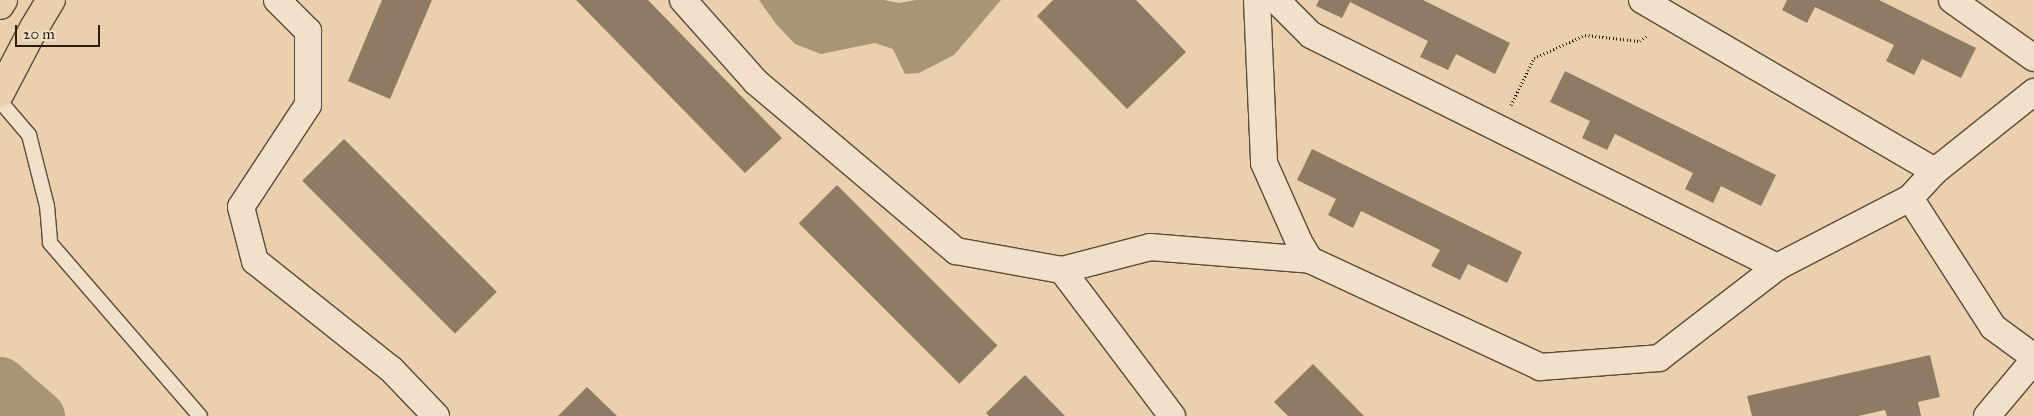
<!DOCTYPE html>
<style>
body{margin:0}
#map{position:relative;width:2034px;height:416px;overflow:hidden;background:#ead0ad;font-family:"IM FELL Great Primer",serif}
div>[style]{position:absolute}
.water>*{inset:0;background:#a99478}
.river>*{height:51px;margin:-25.5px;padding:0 25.5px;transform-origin:25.5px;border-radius:25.5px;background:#a99478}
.building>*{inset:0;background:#8e7b63;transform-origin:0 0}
.path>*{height:3px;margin-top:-1.5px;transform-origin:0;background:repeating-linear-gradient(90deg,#2a1f12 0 1px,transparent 0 3.5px)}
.roads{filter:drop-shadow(1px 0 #5a4b39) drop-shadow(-1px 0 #5a4b39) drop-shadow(0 1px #5a4b39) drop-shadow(0 -1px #5a4b39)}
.lane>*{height:14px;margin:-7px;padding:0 7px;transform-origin:7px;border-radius:7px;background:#f1e0ca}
.street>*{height:26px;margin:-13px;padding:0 13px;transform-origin:13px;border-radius:13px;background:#f1e0ca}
.primary>*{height:28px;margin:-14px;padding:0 14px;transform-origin:14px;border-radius:14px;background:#ead0ad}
span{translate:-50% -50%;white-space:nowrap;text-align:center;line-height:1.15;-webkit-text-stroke:5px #f1e0ca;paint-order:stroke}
.scale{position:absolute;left:15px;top:25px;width:85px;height:22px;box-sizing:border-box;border:2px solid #2a1f12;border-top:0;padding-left:6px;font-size:15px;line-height:18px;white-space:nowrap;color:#2a1f12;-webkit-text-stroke:4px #f1e0ca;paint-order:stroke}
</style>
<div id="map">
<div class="water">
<div style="clip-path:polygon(759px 0,884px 0,899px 3px,916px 0,1001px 0,954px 55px,919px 73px,905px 74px,893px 49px,875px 43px,821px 54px,795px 44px,776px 24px)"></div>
</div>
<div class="river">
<div style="left:0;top:382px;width:52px;rotate:41.1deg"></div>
</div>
<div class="building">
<div style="clip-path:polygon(382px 0,432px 0,390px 99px,348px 81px)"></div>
<div style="clip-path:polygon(576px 0,648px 0,782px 138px,745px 173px)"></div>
<div style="clip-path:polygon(1053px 0,1136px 0,1186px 52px,1127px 109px,1037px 16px)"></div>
<div style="clip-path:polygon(1319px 0,1423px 0,1510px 43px,1495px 74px,1456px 54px,1448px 70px,1420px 57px,1428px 41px,1350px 2px,1342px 18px,1316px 6px)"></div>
<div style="clip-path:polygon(1787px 0,1879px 0,1976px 48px,1961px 78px,1922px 59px,1914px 75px,1886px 61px,1894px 45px,1815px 7px,1807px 23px,1782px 10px)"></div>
<div style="clip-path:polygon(1565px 71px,1776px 175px,1761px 206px,1721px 186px,1713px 203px,1685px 189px,1693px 173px,1615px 134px,1607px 150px,1582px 138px,1590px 121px,1550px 102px)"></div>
<div style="left:344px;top:139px;width:216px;height:59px;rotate:45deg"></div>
<div style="clip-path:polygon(1312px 149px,1522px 252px,1507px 283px,1468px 264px,1460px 280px,1431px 266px,1440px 250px,1361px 211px,1353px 228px,1328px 215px,1336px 199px,1297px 180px)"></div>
<div style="left:837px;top:185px;width:227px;height:54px;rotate:45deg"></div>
<div style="clip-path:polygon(1930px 355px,1940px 397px,1918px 402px,1921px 416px,1887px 416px,1885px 410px,1858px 416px,1752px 416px,1747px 396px)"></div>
<div style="clip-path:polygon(1313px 364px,1364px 416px,1288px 416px,1274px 402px)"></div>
<div style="clip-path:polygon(1025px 375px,1065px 416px,989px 416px,986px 413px)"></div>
<div style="clip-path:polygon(587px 387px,617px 416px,558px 416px)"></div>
</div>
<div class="path">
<div style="left:1511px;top:105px;width:52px;rotate:-63.9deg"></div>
<div style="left:1534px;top:58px;width:56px;rotate:-24.3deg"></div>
<div style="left:1585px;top:35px;width:55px;rotate:6.2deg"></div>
<div style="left:1640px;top:41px;width:10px;rotate:-37deg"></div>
</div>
<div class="roads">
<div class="lane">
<div style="left:0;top:101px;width:45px;rotate:49.5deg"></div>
<div style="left:29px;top:135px;width:73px;rotate:75.8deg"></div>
<div style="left:47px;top:206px;width:37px;rotate:85deg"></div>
<div style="left:50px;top:243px;width:229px;rotate:49.1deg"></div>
</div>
<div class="street">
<div style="left:277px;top:0;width:44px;rotate:45deg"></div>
<div style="left:308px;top:31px;width:74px;rotate:90deg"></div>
<div style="left:308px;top:105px;width:122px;rotate:123.3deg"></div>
<div style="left:241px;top:207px;width:56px;rotate:75.5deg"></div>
<div style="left:255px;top:261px;width:174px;rotate:38.5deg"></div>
<div style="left:391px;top:369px;width:65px;rotate:46.2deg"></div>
<div style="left:683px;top:0;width:110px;rotate:48.3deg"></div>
<div style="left:756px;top:82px;width:262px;rotate:40.2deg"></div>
<div style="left:956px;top:251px;width:108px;rotate:10.2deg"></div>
<div style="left:1062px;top:270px;width:91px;rotate:-14.6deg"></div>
<div style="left:1150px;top:247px;width:161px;rotate:4.6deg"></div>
<div style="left:1310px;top:260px;width:254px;rotate:24.9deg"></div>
<div style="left:1540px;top:367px;width:119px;rotate:-4.3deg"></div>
<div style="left:1659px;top:358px;width:149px;rotate:-37.6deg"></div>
<div style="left:1777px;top:267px;width:150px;rotate:-27.4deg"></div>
<div style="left:1910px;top:198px;width:37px;rotate:-47deg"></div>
<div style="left:1935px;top:171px;width:127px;rotate:-38.6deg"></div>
<div style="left:1257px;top:0;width:163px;rotate:87.5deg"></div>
<div style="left:1264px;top:163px;width:86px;rotate:66.1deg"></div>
<div style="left:1299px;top:242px;width:21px;rotate:59deg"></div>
<div style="left:1276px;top:0;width:49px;rotate:45deg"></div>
<div style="left:1311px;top:35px;width:521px;rotate:26.47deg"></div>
<div style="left:1642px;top:0;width:339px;rotate:30.3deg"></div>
<div style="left:1952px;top:0;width:100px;rotate:35.3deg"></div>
<div style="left:1910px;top:198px;width:153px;rotate:57.2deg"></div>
<div style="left:1993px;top:327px;width:51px;rotate:36.2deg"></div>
<div style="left:1062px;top:270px;width:183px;rotate:53deg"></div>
<div style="left:1987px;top:416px;width:73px;rotate:-50deg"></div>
</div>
<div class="primary">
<div style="left:0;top:5px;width:6px;rotate:-59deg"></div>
<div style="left:0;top:93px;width:73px;rotate:-62.4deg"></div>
<div style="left:34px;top:28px;width:33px;rotate:-59deg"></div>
</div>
</div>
<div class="scale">20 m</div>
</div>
